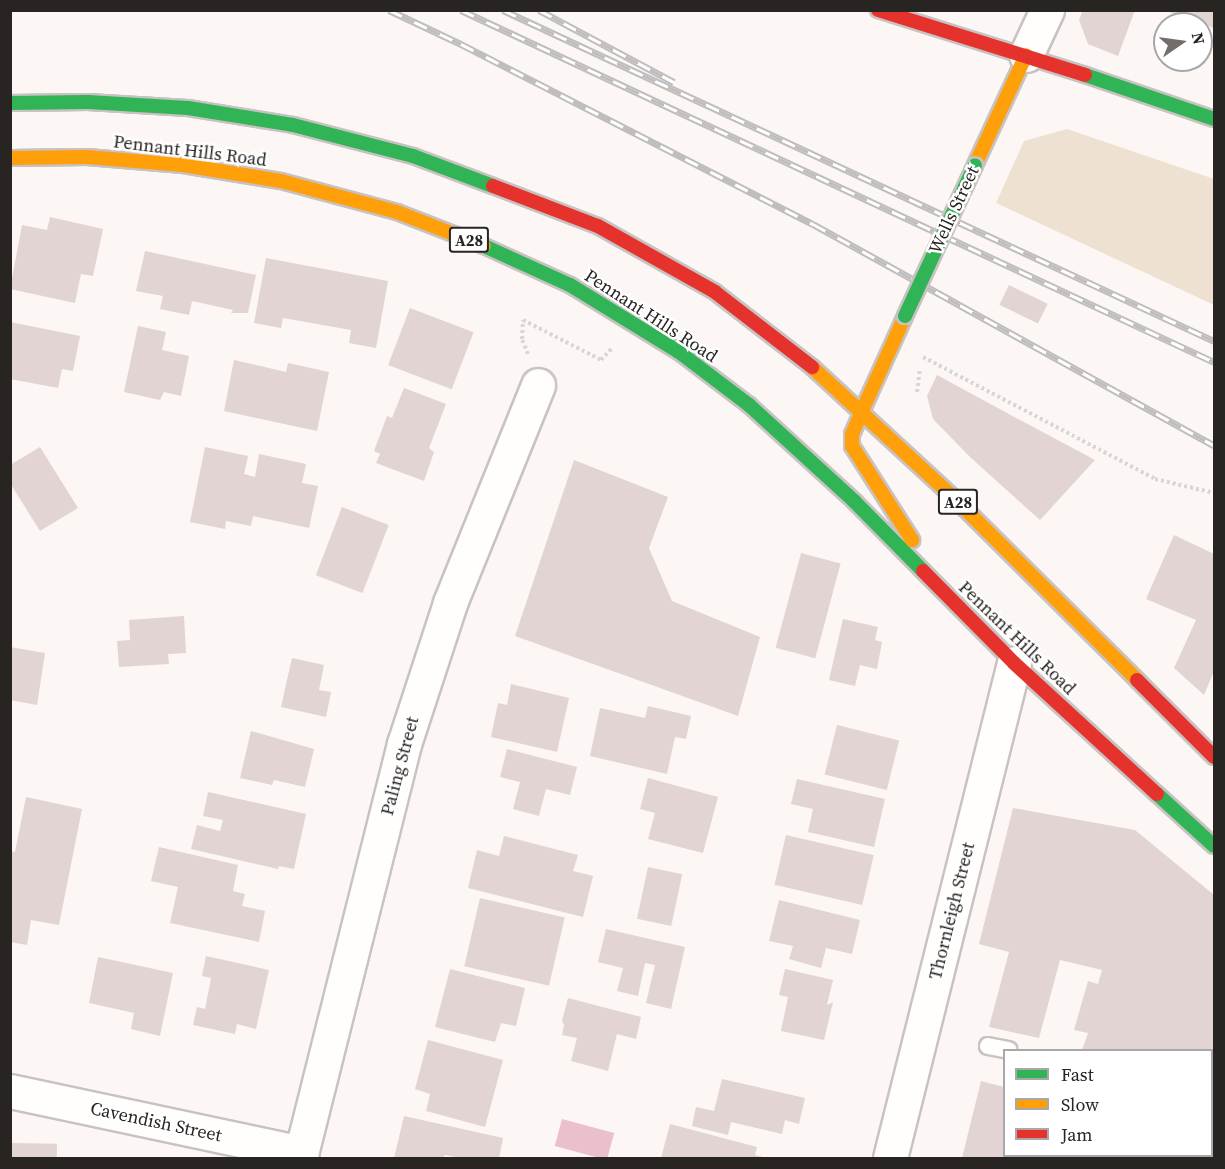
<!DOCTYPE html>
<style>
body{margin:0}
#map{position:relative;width:1225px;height:1169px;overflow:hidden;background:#fcf6f4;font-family:"Source Serif 4",serif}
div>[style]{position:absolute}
.green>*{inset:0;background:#efe1d1}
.water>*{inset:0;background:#eac1cb;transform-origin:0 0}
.building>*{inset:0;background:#e2d4d3;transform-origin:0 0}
.path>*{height:4px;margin-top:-2px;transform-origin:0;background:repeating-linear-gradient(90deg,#d9d7d6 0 3px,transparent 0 6px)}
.roads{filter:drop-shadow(2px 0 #c8c3c2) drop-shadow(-2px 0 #c8c3c2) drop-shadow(0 2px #c8c3c2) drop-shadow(0 -2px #c8c3c2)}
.lane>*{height:16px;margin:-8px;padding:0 8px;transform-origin:8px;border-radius:8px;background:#fffefd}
.street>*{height:33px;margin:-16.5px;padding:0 16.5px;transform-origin:16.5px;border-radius:16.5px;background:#fffefd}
.fast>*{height:14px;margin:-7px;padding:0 7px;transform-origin:7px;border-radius:7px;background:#30b455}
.slow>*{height:14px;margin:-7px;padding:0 7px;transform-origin:7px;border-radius:7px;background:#ff9f0a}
.jam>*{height:14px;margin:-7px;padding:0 7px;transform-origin:7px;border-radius:7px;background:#e5322d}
.rail>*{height:7px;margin-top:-3.5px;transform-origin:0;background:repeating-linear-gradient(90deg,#fff 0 14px,#bfbdbd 0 28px);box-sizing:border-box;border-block:2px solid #bfbdbd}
.bridges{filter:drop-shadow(2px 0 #c8c3c2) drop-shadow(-2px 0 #c8c3c2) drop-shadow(0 2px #c8c3c2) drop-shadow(0 -2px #c8c3c2)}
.fast-bridge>*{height:14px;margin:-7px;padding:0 7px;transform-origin:7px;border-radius:7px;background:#30b455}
span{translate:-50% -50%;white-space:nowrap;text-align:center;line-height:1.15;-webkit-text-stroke:5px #fff;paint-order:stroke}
.shield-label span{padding:2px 4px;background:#fff;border:2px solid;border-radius:4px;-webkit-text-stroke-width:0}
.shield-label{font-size:16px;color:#282422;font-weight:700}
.street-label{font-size:18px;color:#282422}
.frame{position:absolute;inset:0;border:12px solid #282422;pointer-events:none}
.legend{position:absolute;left:1003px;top:1049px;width:210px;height:108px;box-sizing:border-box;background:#fff;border:2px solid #a9a7a7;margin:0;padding:8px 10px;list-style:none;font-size:18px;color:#282422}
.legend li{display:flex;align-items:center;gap:12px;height:30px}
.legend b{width:30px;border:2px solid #a9a7a7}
.north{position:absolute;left:1153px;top:12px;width:60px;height:60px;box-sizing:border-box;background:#fff;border:2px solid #a9a7a7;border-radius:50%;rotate:77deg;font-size:16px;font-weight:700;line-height:24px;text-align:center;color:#282422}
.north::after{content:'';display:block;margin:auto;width:21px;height:27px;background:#726e6c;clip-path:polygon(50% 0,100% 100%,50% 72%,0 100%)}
</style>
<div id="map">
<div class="green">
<div style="clip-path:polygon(1067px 129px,1214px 179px,1214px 305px,996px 203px,1024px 141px)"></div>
</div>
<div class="water">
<div style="left:562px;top:1119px;width:54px;height:28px;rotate:15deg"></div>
</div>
<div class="building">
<div style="clip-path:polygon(1083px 10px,1135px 10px,1118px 56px,1088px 44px,1079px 20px)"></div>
<div style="clip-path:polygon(1165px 10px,1214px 10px,1214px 24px,1213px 28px,1189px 17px,1187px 20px)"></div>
<div style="clip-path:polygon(50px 217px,103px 229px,93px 276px,81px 274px,75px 303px,10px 289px,22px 225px,47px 230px)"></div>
<div style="clip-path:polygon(145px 251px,256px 275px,248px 313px,231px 313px,233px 310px,192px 301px,189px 315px,160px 309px,163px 296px,136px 291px)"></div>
<div style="clip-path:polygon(266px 258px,388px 281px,376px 348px,349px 343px,351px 330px,283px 318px,281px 328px,254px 323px)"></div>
<div style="left:1009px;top:285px;width:43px;height:22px;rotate:26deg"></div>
<div style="left:410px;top:308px;width:68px;height:61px;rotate:21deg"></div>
<div style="clip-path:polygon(10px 322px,80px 336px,73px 371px,62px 369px,58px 388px,10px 379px)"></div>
<div style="clip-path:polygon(138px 326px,166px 332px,162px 350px,189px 356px,181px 396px,164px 392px,160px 400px,124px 392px)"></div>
<div style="clip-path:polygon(234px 360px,286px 372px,288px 363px,329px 372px,317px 431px,224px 411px)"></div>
<div style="clip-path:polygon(937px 375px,1007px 413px,1095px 460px,1040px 520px,970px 457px,933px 419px,927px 396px)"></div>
<div style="clip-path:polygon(404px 388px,446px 404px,429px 448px,434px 452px,424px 481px,376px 463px,380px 454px,374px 451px,387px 416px,392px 418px)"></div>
<div style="clip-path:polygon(40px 447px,78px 508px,40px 531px,10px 483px,10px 465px)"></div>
<div style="clip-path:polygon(205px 447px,248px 456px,244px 474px,255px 477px,259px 454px,306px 464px,302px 483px,318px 486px,309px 528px,253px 516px,251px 526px,226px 521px,225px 529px,190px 522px)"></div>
<div style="clip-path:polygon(574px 460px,668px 497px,649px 548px,672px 601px,760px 637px,738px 716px,515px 636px)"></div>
<div style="left:342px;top:507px;width:50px;height:73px;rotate:21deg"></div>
<div style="clip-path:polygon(1174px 535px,1214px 554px,1214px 671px,1204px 695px,1174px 668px,1196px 620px,1146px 599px)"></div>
<div style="left:801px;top:553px;width:41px;height:98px;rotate:15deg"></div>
<div style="clip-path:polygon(184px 616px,186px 653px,168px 654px,169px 664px,119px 667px,117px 641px,130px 640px,129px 620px)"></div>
<div style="clip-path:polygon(843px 619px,878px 627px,875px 640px,882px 642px,877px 669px,860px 665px,855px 686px,829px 680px)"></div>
<div style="clip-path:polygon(10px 647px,45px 653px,37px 705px,10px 700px)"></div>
<div style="clip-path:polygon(292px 658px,324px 665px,319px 690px,331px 692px,326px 717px,281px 707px)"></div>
<div style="clip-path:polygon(511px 684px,569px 698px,557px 752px,491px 737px,498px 703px,507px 705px)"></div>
<div style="clip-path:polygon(648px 706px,691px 716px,686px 739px,675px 737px,667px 774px,590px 756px,600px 708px,645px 718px)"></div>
<div style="left:837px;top:725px;width:64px;height:51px;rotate:14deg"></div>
<div style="clip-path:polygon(251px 731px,314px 749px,305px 787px,274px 780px,272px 785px,240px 778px)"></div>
<div style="clip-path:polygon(507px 749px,577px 767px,570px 795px,546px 789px,539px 816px,513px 809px,520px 782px,500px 777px)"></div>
<div style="clip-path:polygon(648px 778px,718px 797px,703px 853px,648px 839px,655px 813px,640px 809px)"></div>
<div style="clip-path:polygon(797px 779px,885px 799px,874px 847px,808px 832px,813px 809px,791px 804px)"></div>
<div style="clip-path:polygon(208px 792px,306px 814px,294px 869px,279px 866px,278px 869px,191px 849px,197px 825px,220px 831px,223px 820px,203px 816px)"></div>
<div style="clip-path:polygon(26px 797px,82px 809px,59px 925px,31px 920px,27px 945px,10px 942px,10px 851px,15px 852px)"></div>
<div style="clip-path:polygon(1013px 808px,1135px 830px,1214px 895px,1214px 1092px,1212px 1091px,1212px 1050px,1082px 1050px,1088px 1033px,1074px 1030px,1088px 981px,1098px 984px,1102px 970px,1060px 960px,1039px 1038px,989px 1027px,1009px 952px,979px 944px)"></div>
<div style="left:786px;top:835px;width:90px;height:51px;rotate:13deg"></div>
<div style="clip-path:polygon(504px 836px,578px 855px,573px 871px,593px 876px,583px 917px,468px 888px,477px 850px,499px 856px)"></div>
<div style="clip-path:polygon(159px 847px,238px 865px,233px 891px,245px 894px,242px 906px,265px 911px,259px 942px,170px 923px,178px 887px,151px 881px)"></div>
<div style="left:648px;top:867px;width:35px;height:53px;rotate:12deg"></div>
<div style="left:480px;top:898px;width:87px;height:70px;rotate:13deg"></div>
<div style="clip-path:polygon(779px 900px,860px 920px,852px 954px,826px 948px,821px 968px,789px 959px,793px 946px,769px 941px)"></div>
<div style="clip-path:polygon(606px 929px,685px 947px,671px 1009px,646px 1003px,655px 965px,645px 963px,638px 996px,617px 991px,623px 968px,598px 962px)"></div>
<div style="clip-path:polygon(206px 956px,269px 970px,256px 1029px,237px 1024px,235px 1034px,193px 1025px,197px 1007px,205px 1009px,211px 978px,202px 976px)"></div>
<div style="clip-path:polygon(98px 957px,173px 973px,160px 1036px,131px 1029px,134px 1013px,89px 1003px)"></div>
<div style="clip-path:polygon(450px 969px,525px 988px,516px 1026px,501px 1023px,495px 1042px,435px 1027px)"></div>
<div style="clip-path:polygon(785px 969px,833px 980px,827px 1005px,833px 1002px,824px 1040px,781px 1031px,788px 997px,779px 995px)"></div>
<div style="clip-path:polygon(568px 998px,641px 1017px,636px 1039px,617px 1034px,608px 1071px,571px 1061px,577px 1038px,562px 1035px,564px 1025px,562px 1021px)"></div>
<div style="clip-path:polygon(428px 1040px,503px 1060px,485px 1127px,426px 1111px,430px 1094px,415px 1089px)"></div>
<div style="clip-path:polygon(722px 1079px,805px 1098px,799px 1124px,785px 1120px,782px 1134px,731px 1122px,728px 1135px,692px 1126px,696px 1107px,714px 1111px)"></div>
<div style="clip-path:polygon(981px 1081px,1004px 1087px,1004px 1156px,1089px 1156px,1088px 1158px,962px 1158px)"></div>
<div style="clip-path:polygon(404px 1116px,503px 1138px,499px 1158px,463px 1158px,444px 1155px,444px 1158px,394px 1158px)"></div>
<div style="clip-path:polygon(670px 1124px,757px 1147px,755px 1155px,767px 1158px,661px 1158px)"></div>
<div style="left:10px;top:1143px;width:47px;height:15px;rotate:1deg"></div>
</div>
<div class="path">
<div style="left:528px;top:354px;width:16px;rotate:-112deg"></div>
<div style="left:522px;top:339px;width:19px;rotate:-87deg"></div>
<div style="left:523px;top:320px;width:88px;rotate:27.1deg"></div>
<div style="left:601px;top:360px;width:16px;rotate:-47deg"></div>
<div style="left:923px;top:357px;width:262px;rotate:27.7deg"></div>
<div style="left:1155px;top:479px;width:61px;rotate:13.3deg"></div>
<div style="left:917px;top:392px;width:24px;rotate:-83deg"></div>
</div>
<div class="roads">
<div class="lane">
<div style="left:988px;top:1046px;width:21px;rotate:11deg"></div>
<div style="left:1212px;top:1107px;width:2px;rotate:27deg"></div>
</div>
<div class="street">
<div style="left:1026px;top:55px;width:50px;rotate:-65deg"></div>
<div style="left:10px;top:1091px;width:298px;rotate:12deg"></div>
<div style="left:300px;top:1158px;width:427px;rotate:-75.9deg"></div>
<div style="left:404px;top:744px;width:148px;rotate:-71.9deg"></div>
<div style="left:450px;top:603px;width:235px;rotate:-68deg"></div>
<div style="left:890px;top:1158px;width:510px;rotate:-75.94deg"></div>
</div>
<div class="fast">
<div style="left:1085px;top:75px;width:136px;rotate:18.8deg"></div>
<div style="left:10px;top:103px;width:78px;rotate:-0.7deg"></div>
<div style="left:88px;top:102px;width:100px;rotate:3.4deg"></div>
<div style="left:188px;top:108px;width:106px;rotate:9.2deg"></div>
<div style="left:293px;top:125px;width:124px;rotate:14.5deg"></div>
<div style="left:413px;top:156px;width:85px;rotate:20.6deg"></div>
<div style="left:484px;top:246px;width:94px;rotate:24.4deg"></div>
<div style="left:570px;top:285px;width:128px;rotate:31.6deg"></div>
<div style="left:679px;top:352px;width:88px;rotate:37.1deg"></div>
<div style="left:749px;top:405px;width:142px;rotate:42.4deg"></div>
<div style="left:854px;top:501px;width:98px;rotate:45.4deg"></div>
<div style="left:1157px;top:794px;width:77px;rotate:42.4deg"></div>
</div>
<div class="slow">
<div style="left:10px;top:158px;width:77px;rotate:-0.7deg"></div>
<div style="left:87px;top:157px;width:96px;rotate:4.8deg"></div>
<div style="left:183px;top:165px;width:99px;rotate:9.3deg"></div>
<div style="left:281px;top:181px;width:120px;rotate:15deg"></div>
<div style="left:397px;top:212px;width:93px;rotate:21.3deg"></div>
<div style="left:975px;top:165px;width:121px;rotate:-65.1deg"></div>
<div style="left:812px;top:367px;width:192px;rotate:42.7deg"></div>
<div style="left:953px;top:497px;width:260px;rotate:44.8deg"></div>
<div style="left:862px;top:411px;width:104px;rotate:-65.6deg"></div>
<div style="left:862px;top:411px;width:25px;rotate:113deg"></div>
<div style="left:852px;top:434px;width:12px;rotate:90deg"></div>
<div style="left:852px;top:446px;width:112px;rotate:57.4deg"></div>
</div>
<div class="jam">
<div style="left:878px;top:10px;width:217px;rotate:17.4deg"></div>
<div style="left:493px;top:186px;width:112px;rotate:20.9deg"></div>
<div style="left:598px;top:226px;width:134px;rotate:29.4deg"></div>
<div style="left:715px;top:292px;width:123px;rotate:37.7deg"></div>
<div style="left:923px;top:571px;width:129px;rotate:45.3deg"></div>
<div style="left:1014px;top:663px;width:194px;rotate:42.5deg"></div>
<div style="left:1137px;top:680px;width:109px;rotate:45deg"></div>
</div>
</div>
<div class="rail">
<div style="left:389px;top:10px;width:80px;rotate:25.3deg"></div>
<div style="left:461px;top:44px;width:395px;rotate:27.1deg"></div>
<div style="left:813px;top:224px;width:458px;rotate:28.9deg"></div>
<div style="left:461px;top:10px;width:831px;rotate:25.05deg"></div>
<div style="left:503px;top:10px;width:784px;rotate:24.96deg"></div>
<div style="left:539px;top:10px;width:153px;rotate:28.1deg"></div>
</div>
<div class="bridges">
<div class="fast-bridge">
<div style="left:905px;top:316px;width:166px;rotate:-65.1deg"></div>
</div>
</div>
<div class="shield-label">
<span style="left:469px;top:240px">A28</span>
<span style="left:958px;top:502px">A28</span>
</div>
<div class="street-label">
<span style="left:190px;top:151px;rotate:7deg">Pennant Hills Road</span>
<span style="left:954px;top:210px;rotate:-65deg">Wells Street</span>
<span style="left:651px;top:316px;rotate:33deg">Pennant Hills Road</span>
<span style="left:1017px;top:638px;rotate:44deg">Pennant Hills Road</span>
<span style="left:400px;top:766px;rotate:-75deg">Paling Street</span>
<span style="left:952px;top:911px;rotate:-76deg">Thornleigh Street</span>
<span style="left:156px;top:1122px;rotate:12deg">Cavendish Street</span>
</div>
<div class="frame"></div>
<ul class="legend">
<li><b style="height:8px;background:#30b455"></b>Fast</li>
<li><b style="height:8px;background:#ff9f0a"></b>Slow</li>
<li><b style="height:8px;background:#e5322d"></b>Jam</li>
</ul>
<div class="north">N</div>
</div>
